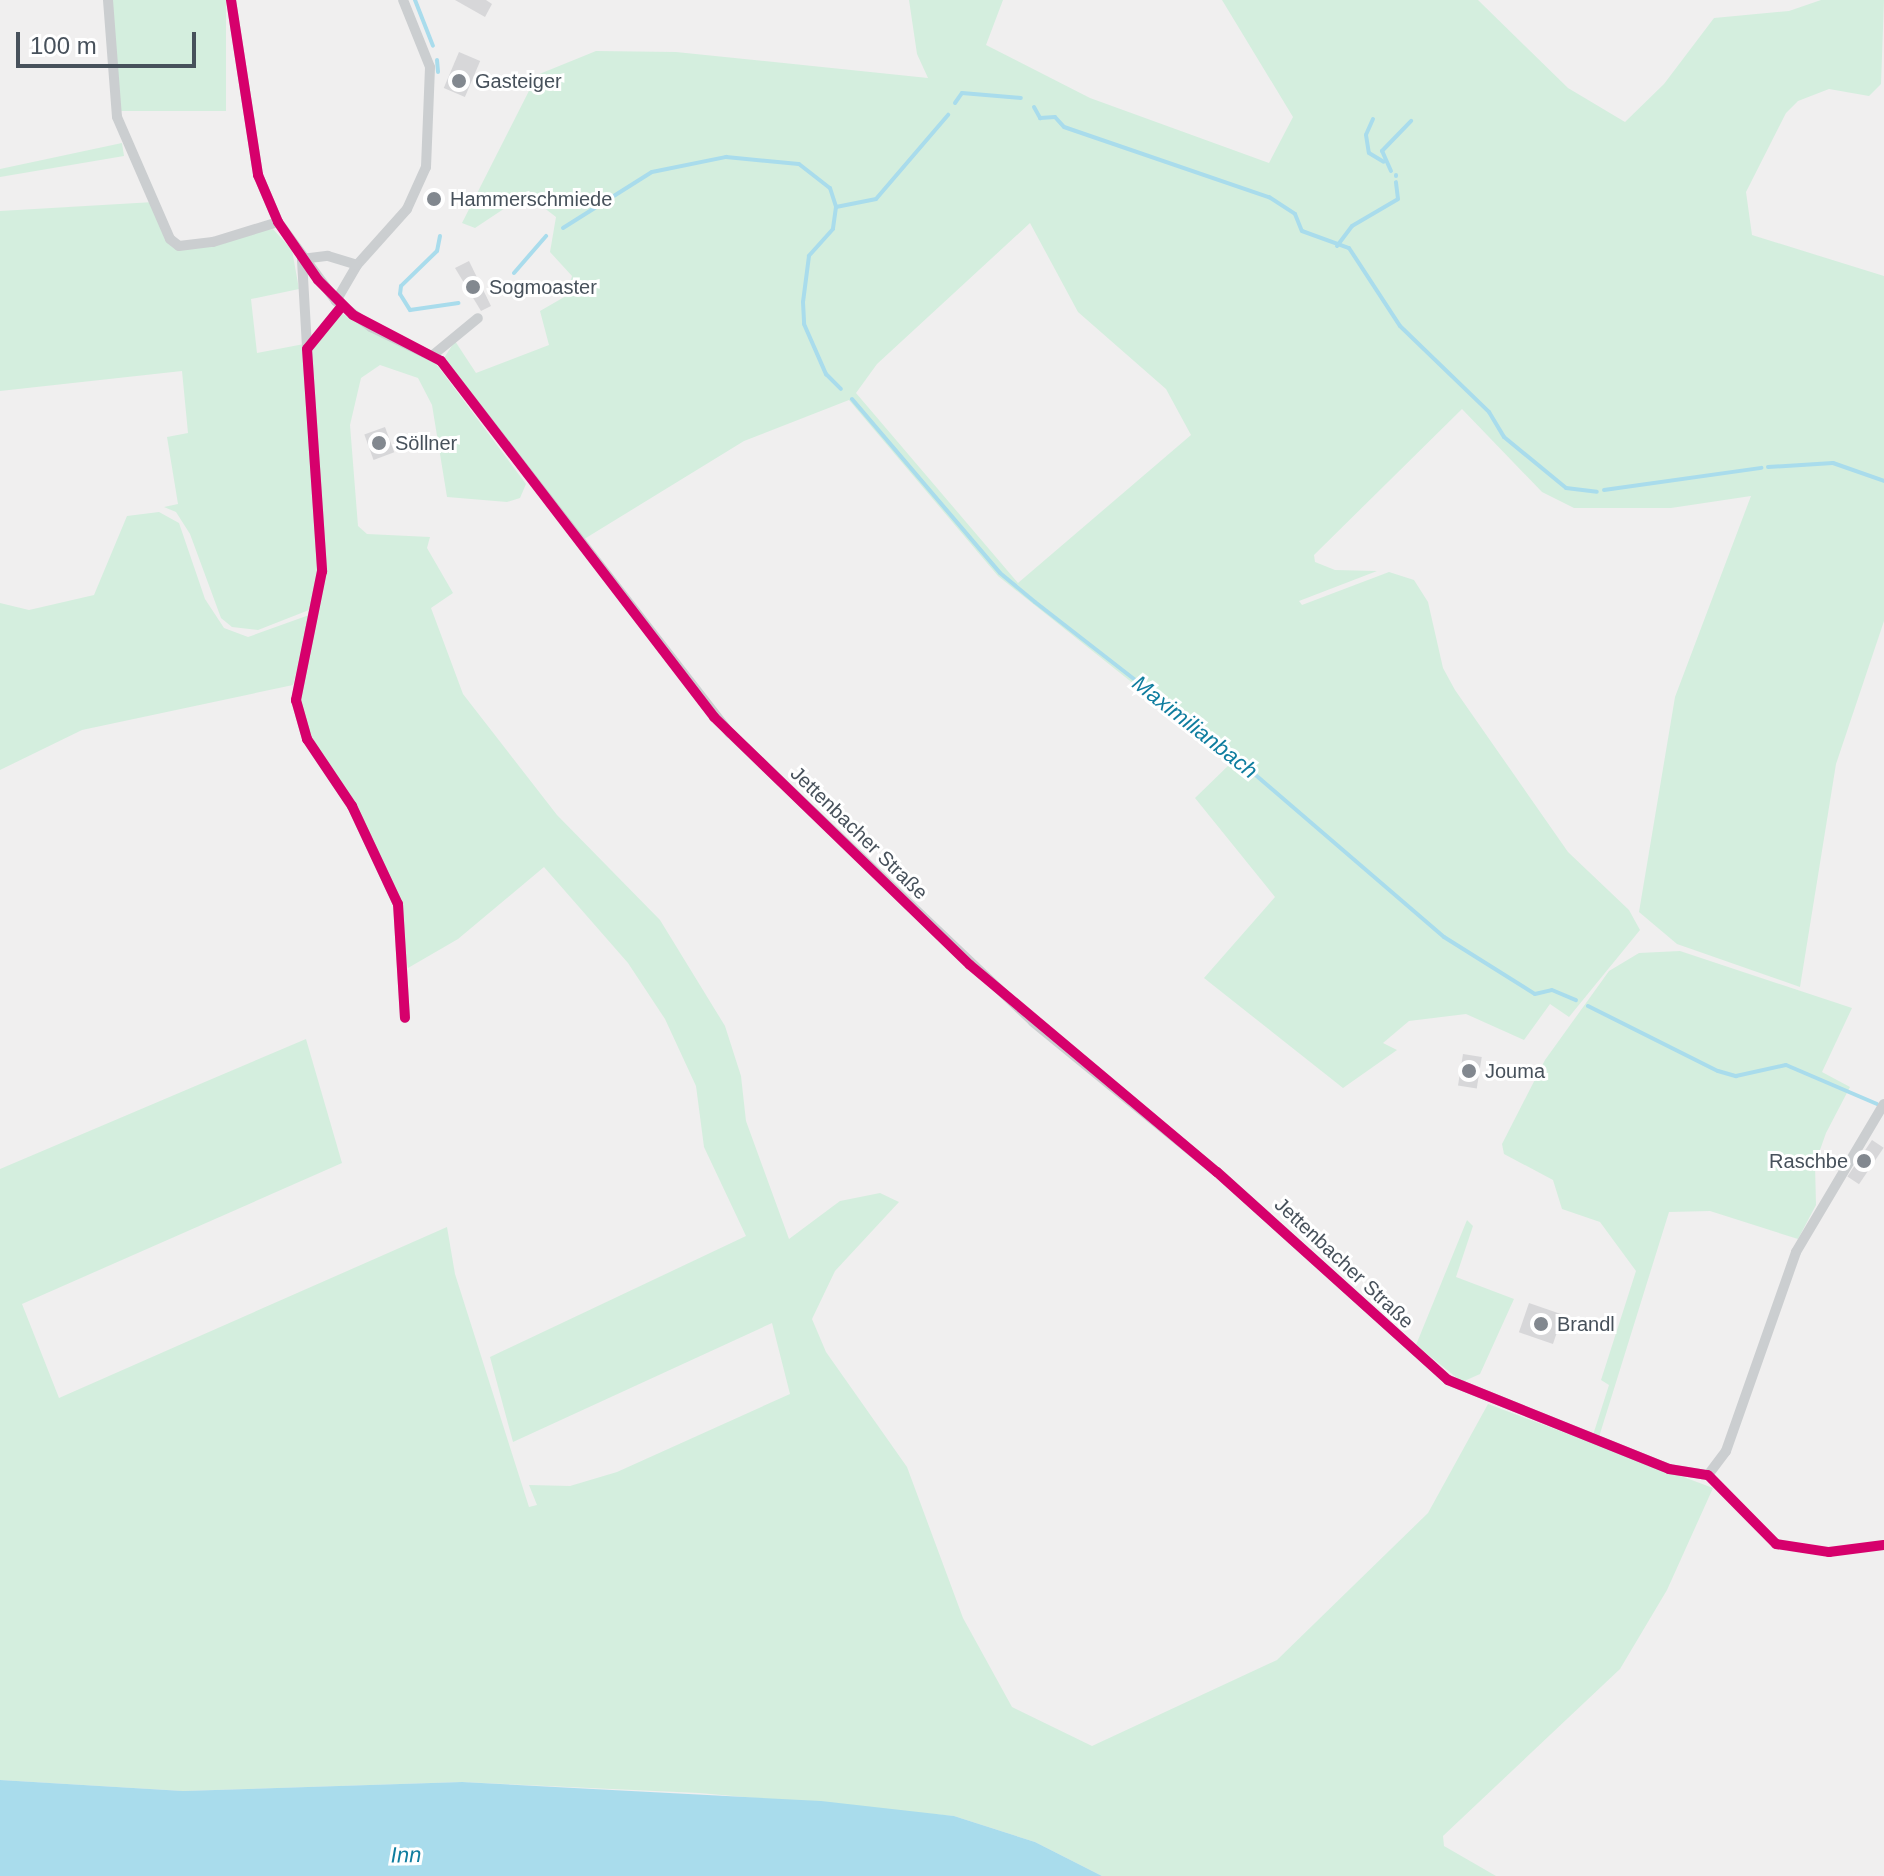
<!DOCTYPE html>
<meta charset="utf-8">
<style>
body{margin:0}
#map{position:relative;width:1884px;height:1876px;overflow:hidden;background:#f0efef;font-family:Helvetica,sans-serif}
div>[style]{position:absolute}
.green>*{inset:0;background:#d4eede;transform-origin:0 0}
.water>*{inset:0;background:#a9dcec}
.stream>*{height:4px;margin:-2px;padding:0 2px;transform-origin:2px;border-radius:2px;background:#a9dcec}
.building>*{inset:0;background:#d7d7d9;transform-origin:0 0}
.street>*{height:10px;margin:-5px;padding:0 5px;transform-origin:5px;border-radius:5px;background:#cbced0}
.cycleway>*{height:10px;margin:-5px;padding:0 5px;transform-origin:5px;border-radius:5px;background:#d6006c}
.dots>*{width:22px;height:22px;translate:-50% -50%;box-sizing:border-box;border:4px solid #fff;border-radius:50%}
span{translate:-50% -50%;white-space:nowrap;text-align:center;line-height:1.15;-webkit-text-stroke:6px #fff;paint-order:stroke}
.poi-label{font-size:20px;color:#47515b}
.left{translate:0 -50%;text-align:left}
.right{translate:-100% -50%;text-align:right}
.street-label{font-size:20px;color:#47515b}
.water-label{font-size:22px;color:#0f7d9f;font-style:italic}
.scale{position:absolute;left:16px;top:32px;width:180px;height:36px;box-sizing:border-box;border:4px solid #47515b;border-top:0;padding-left:10px;font-size:24px;line-height:28px;white-space:nowrap;color:#47515b;-webkit-text-stroke:6px #fff;paint-order:stroke}
</style>
<div id="map">
<div class="green">
<div style="left:112px;top:0;width:114px;height:111px"></div>
<div style="clip-path:polygon(evenodd,909px 0,1003px 0,986px 45px,1090px 98px,1269px 163px,1293px 117px,1222px 0,1478px 0,1568px 88px,1625px 122px,1664px 84px,1714px 18px,1789px 11px,1821px 0,1884px 0,1881px 84px,1869px 96px,1829px 89px,1798px 101px,1786px 113px,1746px 192px,1752px 235px,1884px 276px,1884px 621px,1836px 764px,1800px 987px,1677px 944px,1639px 912px,1675px 697px,1751px 496px,1671px 508px,1574px 508px,1542px 492px,1462px 409px,1314px 555px,1315px 562px,1335px 570px,1377px 571px,1299px 601px,1302px 605px,1389px 572px,1414px 580px,1428px 602px,1443px 668px,1455px 690px,1568px 852px,1629px 910px,1640px 930px,1569px 1017px,1550px 1004px,1524px 1040px,1466px 1014px,1409px 1021px,1383px 1043px,1397px 1050px,1343px 1088px,1204px 978px,1275px 897px,1195px 798px,1232px 762px,998px 576px,849px 400px,744px 441px,581px 541px,444px 358px,455px 341px,476px 373px,549px 345px,540px 311px,566px 296px,572px 276px,550px 252px,556px 217px,526px 194px,475px 228px,462px 223px,537px 75px,596px 51px,676px 52px,928px 78px,917px 54px,909px 0,1030px 223px,1078px 312px,1166px 389px,1191px 435px,1018px 583px,856px 393px,877px 364px,1030px 223px)"></div>
<div style="clip-path:polygon(122px 143px,124px 156px,0 177px,0 169px)"></div>
<div style="clip-path:polygon(154px 202px,170px 245px,273px 229px,292px 250px,299px 289px,251px 299px,257px 353px,304px 344px,319px 573px,309px 610px,258px 630px,232px 627px,221px 618px,190px 534px,176px 512px,164px 507px,178px 504px,167px 437px,188px 433px,182px 371px,0 391px,0 211px)"></div>
<div style="clip-path:polygon(343px 314px,434px 361px,526px 484px,520px 498px,507px 502px,447px 497px,432px 405px,418px 378px,380px 365px,361px 378px,350px 425px,358px 526px,367px 534px,430px 537px,427px 548px,453px 593px,431px 608px,463px 694px,557px 815px,660px 920px,725px 1026px,741px 1076px,746px 1121px,789px 1239px,840px 1201px,880px 1193px,899px 1202px,835px 1271px,812px 1319px,826px 1352px,907px 1467px,963px 1618px,1012px 1707px,1092px 1746px,1277px 1660px,1428px 1513px,1488px 1404px,1713px 1488px,1667px 1590px,1620px 1669px,1443px 1836px,1444px 1846px,1496px 1876px,1102px 1876px,1035px 1842px,954px 1816px,699px 1793px,462px 1782px,183px 1791px,0 1780px,0 1169px,306px 1039px,342px 1163px,22px 1304px,59px 1398px,447px 1227px,455px 1274px,529px 1507px,537px 1505px,529px 1485px,570px 1486px,617px 1472px,790px 1394px,772px 1323px,513px 1442px,490px 1357px,746px 1236px,704px 1147px,696px 1086px,665px 1019px,628px 963px,544px 867px,458px 939px,408px 968px,392px 882px,301px 717px,301px 675px,324px 579px,309px 350px,333px 317px)"></div>
<div style="clip-path:polygon(159px 512px,179px 523px,205px 599px,224px 628px,248px 637px,312px 614px,293px 685px,82px 730px,0 770px,0 603px,29px 610px,94px 595px,127px 516px)"></div>
<div style="clip-path:polygon(1680px 951px,1852px 1008px,1822px 1072px,1850px 1087px,1826px 1133px,1815px 1164px,1816px 1205px,1798px 1239px,1710px 1211px,1669px 1212px,1599px 1437px,1593px 1435px,1609px 1385px,1601px 1380px,1636px 1271px,1600px 1222px,1562px 1209px,1553px 1180px,1504px 1154px,1502px 1144px,1545px 1060px,1609px 971px,1639px 953px)"></div>
<div style="clip-path:polygon(1467px 1220px,1473px 1226px,1456px 1277px,1514px 1299px,1480px 1374px,1462px 1382px,1416px 1345px)"></div>
</div>
<div class="water">
<div style="clip-path:polygon(0 1780px,183px 1791px,462px 1782px,821px 1801px,954px 1816px,1035px 1842px,1102px 1876px,0 1876px)"></div>
</div>
<div class="stream">
<div style="left:415px;top:0;width:49px;rotate:68.6deg"></div>
<div style="left:437px;top:60px;width:12px;rotate:85deg"></div>
<div style="left:955px;top:103px;width:12px;rotate:-55deg"></div>
<div style="left:962px;top:93px;width:59px;rotate:4.8deg"></div>
<div style="left:1034px;top:107px;width:13px;rotate:61deg"></div>
<div style="left:1040px;top:118px;width:15px;rotate:-4deg"></div>
<div style="left:1055px;top:117px;width:13px;rotate:48deg"></div>
<div style="left:1064px;top:127px;width:217px;rotate:18.9deg"></div>
<div style="left:1269px;top:197px;width:31px;rotate:33deg"></div>
<div style="left:1295px;top:214px;width:18px;rotate:68deg"></div>
<div style="left:1302px;top:231px;width:50px;rotate:19.9deg"></div>
<div style="left:1349px;top:248px;width:93px;rotate:56.8deg"></div>
<div style="left:1400px;top:326px;width:124px;rotate:44deg"></div>
<div style="left:1489px;top:412px;width:29px;rotate:59deg"></div>
<div style="left:1504px;top:437px;width:80px;rotate:39.4deg"></div>
<div style="left:1566px;top:488px;width:31px;rotate:7deg"></div>
<div style="left:1373px;top:119px;width:17px;rotate:114deg"></div>
<div style="left:1366px;top:135px;width:18px;rotate:81deg"></div>
<div style="left:1369px;top:153px;width:17px;rotate:31deg"></div>
<div style="left:1391px;top:171px;width:22px;rotate:-114deg"></div>
<div style="left:1382px;top:151px;width:42px;rotate:-46deg"></div>
<div style="left:1396px;top:175px;width:1px;rotate:90deg"></div>
<div style="left:836px;top:207px;width:41px;rotate:-11.3deg"></div>
<div style="left:876px;top:199px;width:111px;rotate:-49.4deg"></div>
<div style="left:563px;top:228px;width:105px;rotate:-32.2deg"></div>
<div style="left:652px;top:172px;width:76px;rotate:-11.5deg"></div>
<div style="left:726px;top:157px;width:73px;rotate:5.5deg"></div>
<div style="left:799px;top:164px;width:39px;rotate:38deg"></div>
<div style="left:830px;top:188px;width:20px;rotate:72deg"></div>
<div style="left:836px;top:207px;width:22px;rotate:98deg"></div>
<div style="left:833px;top:229px;width:36px;rotate:132deg"></div>
<div style="left:809px;top:256px;width:46px;rotate:97.4deg"></div>
<div style="left:803px;top:302px;width:22px;rotate:87deg"></div>
<div style="left:804px;top:324px;width:55px;rotate:66.3deg"></div>
<div style="left:826px;top:374px;width:21px;rotate:45deg"></div>
<div style="left:440px;top:236px;width:15px;rotate:101deg"></div>
<div style="left:437px;top:251px;width:50px;rotate:135.8deg"></div>
<div style="left:401px;top:286px;width:8px;rotate:97deg"></div>
<div style="left:400px;top:294px;width:19px;rotate:58deg"></div>
<div style="left:410px;top:310px;width:49px;rotate:-8.3deg"></div>
<div style="left:1337px;top:246px;width:25px;rotate:-53deg"></div>
<div style="left:1352px;top:226px;width:53px;rotate:-30.4deg"></div>
<div style="left:1398px;top:199px;width:17px;rotate:-97deg"></div>
<div style="left:514px;top:273px;width:49px;rotate:-49.1deg"></div>
<div style="left:852px;top:399px;width:228px;rotate:49.6deg"></div>
<div style="left:1000px;top:573px;width:45px;rotate:39.6deg"></div>
<div style="left:1035px;top:602px;width:256px;rotate:37.9deg"></div>
<div style="left:1237px;top:759px;width:273px;rotate:40.7deg"></div>
<div style="left:1444px;top:937px;width:107px;rotate:32.1deg"></div>
<div style="left:1535px;top:994px;width:17px;rotate:-13deg"></div>
<div style="left:1552px;top:990px;width:26px;rotate:23deg"></div>
<div style="left:1768px;top:467px;width:65px;rotate:-3.5deg"></div>
<div style="left:1833px;top:463px;width:54px;rotate:19.4deg"></div>
<div style="left:1604px;top:490px;width:159px;rotate:-8deg"></div>
<div style="left:1588px;top:1006px;width:145px;rotate:26.6deg"></div>
<div style="left:1718px;top:1071px;width:19px;rotate:16deg"></div>
<div style="left:1736px;top:1076px;width:51px;rotate:-12.4deg"></div>
<div style="left:1786px;top:1065px;width:99px;rotate:23.2deg"></div>
</div>
<div class="building">
<div style="clip-path:polygon(455px 0,486px 0,492px 4px,485px 17px)"></div>
<div style="left:459px;top:52px;width:23px;height:39px;rotate:23deg"></div>
<div style="clip-path:polygon(469px 261px,491px 306px,481px 311px,455px 268px)"></div>
<div style="left:385px;top:427px;width:27px;height:22px;rotate:70deg"></div>
<div style="left:1463px;top:1054px;width:19px;height:32px;rotate:9deg"></div>
<div style="left:1872px;top:1140px;width:14px;height:44px;rotate:34deg"></div>
<div style="left:1529px;top:1303px;width:36px;height:31px;rotate:19deg"></div>
</div>
<div class="street">
<div style="left:108px;top:0;width:117px;rotate:85.6deg"></div>
<div style="left:117px;top:117px;width:133px;rotate:66.5deg"></div>
<div style="left:170px;top:239px;width:11px;rotate:38deg"></div>
<div style="left:179px;top:246px;width:34px;rotate:-7deg"></div>
<div style="left:213px;top:242px;width:68px;rotate:-17.1deg"></div>
<div style="left:231px;top:0;width:177px;rotate:81.2deg"></div>
<div style="left:258px;top:175px;width:51px;rotate:66.9deg"></div>
<div style="left:278px;top:222px;width:98px;rotate:53.7deg"></div>
<div style="left:336px;top:301px;width:44px;rotate:36.6deg"></div>
<div style="left:371px;top:327px;width:78px;rotate:25.9deg"></div>
<div style="left:441px;top:361px;width:471px;rotate:52.2deg"></div>
<div style="left:730px;top:733px;width:419px;rotate:43.6deg"></div>
<div style="left:1033px;top:1022px;width:237px;rotate:39.2deg"></div>
<div style="left:1217px;top:1172px;width:311px;rotate:42deg"></div>
<div style="left:1448px;top:1380px;width:238px;rotate:21.9deg"></div>
<div style="left:1669px;top:1469px;width:39px;rotate:9deg"></div>
<div style="left:1708px;top:1475px;width:30px;rotate:-53deg"></div>
<div style="left:1726px;top:1451px;width:211px;rotate:-70.6deg"></div>
<div style="left:1796px;top:1252px;width:172px;rotate:-59.3deg"></div>
<div style="left:336px;top:301px;width:42px;rotate:-59.7deg"></div>
<div style="left:357px;top:265px;width:75px;rotate:-48.2deg"></div>
<div style="left:407px;top:209px;width:46px;rotate:-65.7deg"></div>
<div style="left:426px;top:167px;width:100px;rotate:-87.7deg"></div>
<div style="left:430px;top:67px;width:72px;rotate:-111.9deg"></div>
<div style="left:342px;top:306px;width:55px;rotate:129.1deg"></div>
<div style="left:307px;top:349px;width:223px;rotate:86.1deg"></div>
<div style="left:322px;top:571px;width:132px;rotate:101.4deg"></div>
<div style="left:296px;top:700px;width:41px;rotate:74.2deg"></div>
<div style="left:307px;top:739px;width:81px;rotate:56.1deg"></div>
<div style="left:352px;top:806px;width:108px;rotate:64.9deg"></div>
<div style="left:398px;top:904px;width:114px;rotate:86.5deg"></div>
<div style="left:307px;top:347px;width:88px;rotate:-93.3deg"></div>
<div style="left:302px;top:259px;width:26px;rotate:-7deg"></div>
<div style="left:328px;top:256px;width:30px;rotate:17deg"></div>
<div style="left:433px;top:355px;width:58px;rotate:-39.4deg"></div>
</div>
<div class="cycleway">
<div style="left:231px;top:0;width:177px;rotate:81.2deg"></div>
<div style="left:258px;top:175px;width:51px;rotate:66.9deg"></div>
<div style="left:278px;top:222px;width:70px;rotate:55.4deg"></div>
<div style="left:318px;top:280px;width:49px;rotate:45deg"></div>
<div style="left:353px;top:315px;width:99px;rotate:27.6deg"></div>
<div style="left:441px;top:361px;width:449px;rotate:52.5deg"></div>
<div style="left:714px;top:717px;width:356px;rotate:44.1deg"></div>
<div style="left:970px;top:965px;width:322px;rotate:40deg"></div>
<div style="left:1217px;top:1172px;width:311px;rotate:42deg"></div>
<div style="left:1448px;top:1380px;width:238px;rotate:21.9deg"></div>
<div style="left:1669px;top:1469px;width:39px;rotate:9deg"></div>
<div style="left:1708px;top:1475px;width:97px;rotate:45.4deg"></div>
<div style="left:1776px;top:1544px;width:54px;rotate:8.6deg"></div>
<div style="left:1829px;top:1552px;width:55px;rotate:-7.3deg"></div>
<div style="left:342px;top:306px;width:55px;rotate:129.1deg"></div>
<div style="left:307px;top:349px;width:223px;rotate:86.1deg"></div>
<div style="left:322px;top:571px;width:132px;rotate:101.4deg"></div>
<div style="left:296px;top:700px;width:41px;rotate:74.2deg"></div>
<div style="left:307px;top:739px;width:81px;rotate:56.1deg"></div>
<div style="left:352px;top:806px;width:108px;rotate:64.9deg"></div>
<div style="left:398px;top:904px;width:114px;rotate:86.5deg"></div>
</div>
<div class="dots">
<div style="left:459px;top:81px;background:#82888f"></div>
<div style="left:434px;top:199px;background:#82888f"></div>
<div style="left:473px;top:287px;background:#82888f"></div>
<div style="left:379px;top:443px;background:#82888f"></div>
<div style="left:1469px;top:1071px;background:#82888f"></div>
<div style="left:1864px;top:1161px;background:#82888f"></div>
<div style="left:1541px;top:1324px;background:#82888f"></div>
</div>
<div class="poi-label">
<span class="left" style="left:475px;top:81px">Gasteiger</span>
<span class="left" style="left:450px;top:199px">Hammerschmiede</span>
<span class="left" style="left:489px;top:287px">Sogmoaster</span>
<span class="left" style="left:395px;top:443px">Söllner</span>
<span class="left" style="left:1485px;top:1071px">Jouma</span>
<span class="right" style="left:1848px;top:1161px">Raschbe</span>
<span class="left" style="left:1557px;top:1324px">Brandl</span>
</div>
<div class="street-label">
<span style="left:859px;top:833px;rotate:44deg">Jettenbacher Straße</span>
<span style="left:1344px;top:1263px;rotate:43deg">Jettenbacher Straße</span>
</div>
<div class="water-label">
<span style="left:1195px;top:727px;rotate:38deg">Maximilianbach</span>
<span style="left:406px;top:1855px;rotate:-1deg">Inn</span>
</div>
<div class="scale">100 m</div>
</div>
